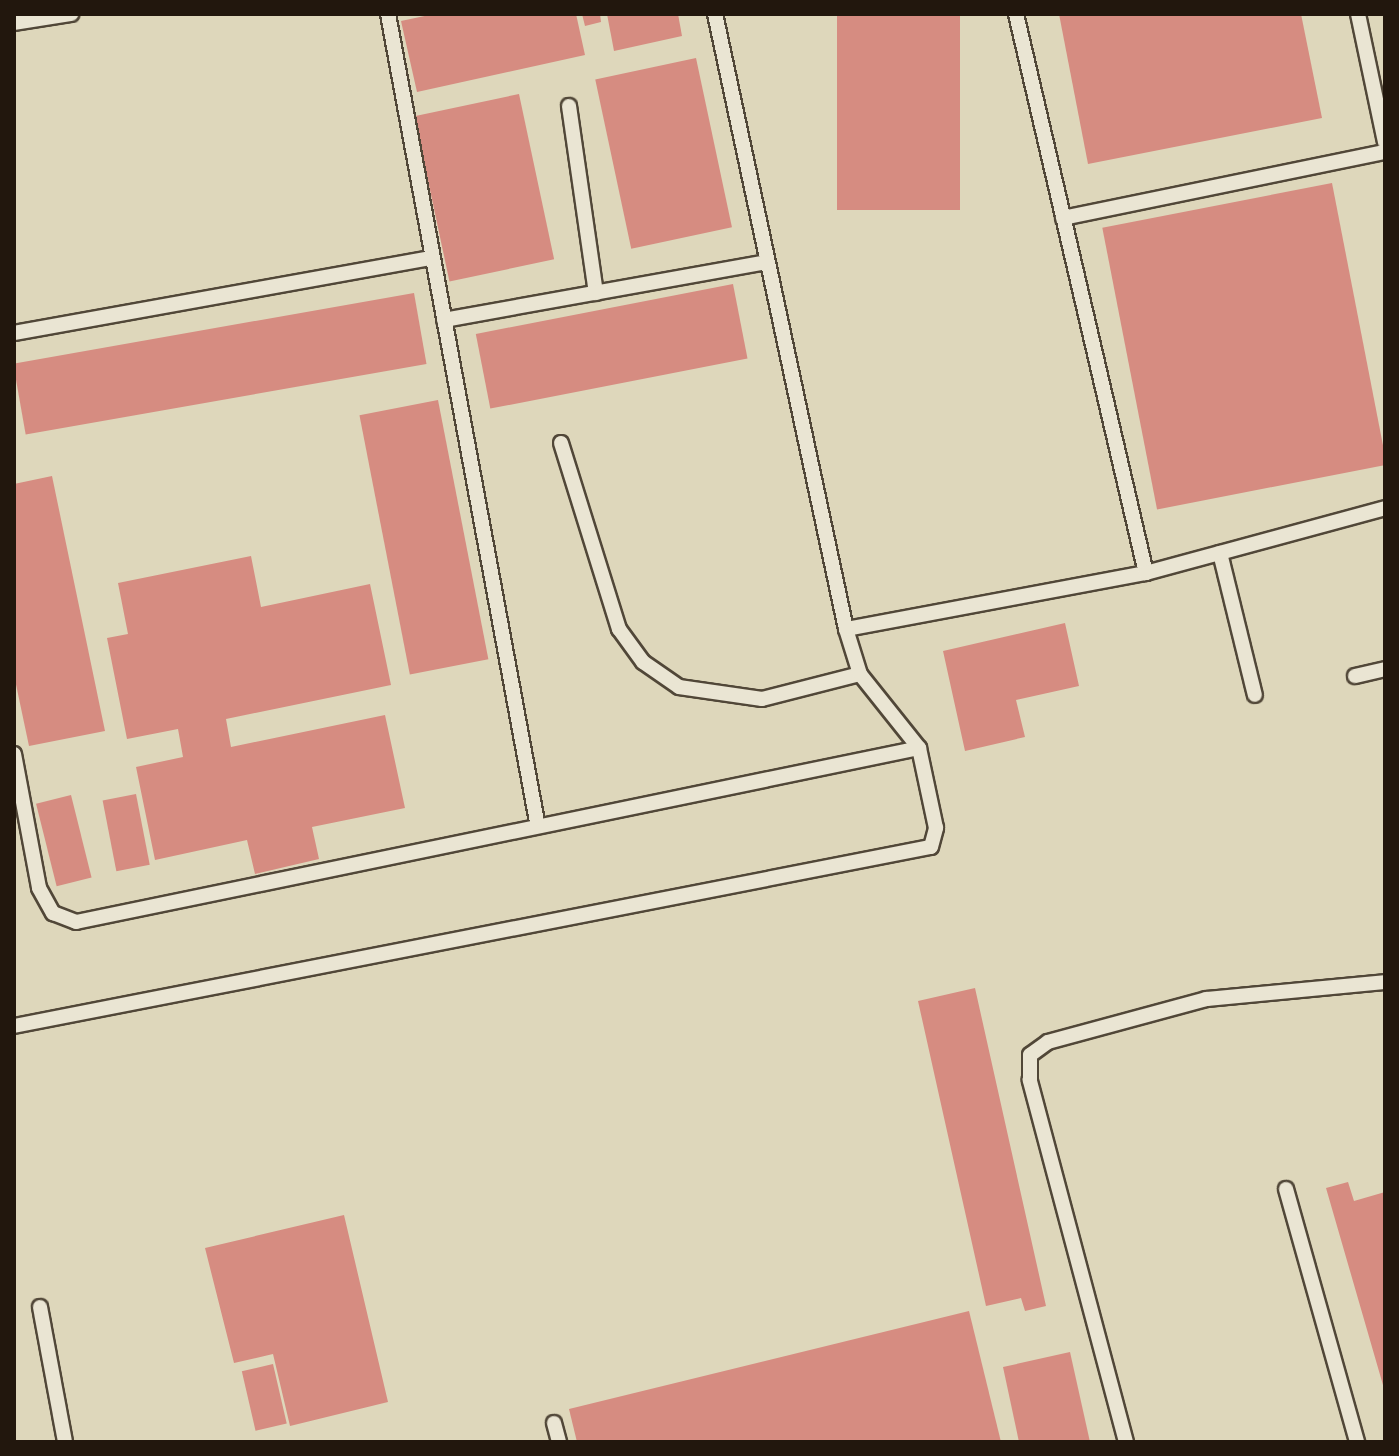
<!DOCTYPE html>
<style>
body{margin:0}
#map{position:relative;width:1399px;height:1456px;overflow:hidden;background:#ded7bb;font-family:"IM FELL Great Primer",serif}
div>[style]{position:absolute}
.building>*{inset:0;background:#d68c81;transform-origin:0 0}
.roads{filter:drop-shadow(2px 0 #514738) drop-shadow(-2px 0 #514738) drop-shadow(0 2px #514738) drop-shadow(0 -2px #514738)}
.service>*{height:14px;margin:-7px;padding:0 7px;transform-origin:7px;border-radius:7px;background:#eae5d3}
span{translate:-50% -50%;white-space:nowrap;text-align:center;line-height:1.15;-webkit-text-stroke:8px #eae5d3;paint-order:stroke}
.frame{position:absolute;inset:0;border:16px solid #22170d;pointer-events:none}
</style>
<div id="map">
<div class="building">
<div style="clip-path:polygon(434px 14px,576px 14px,585px 55px,417px 92px,401px 21px)"></div>
<div style="clip-path:polygon(582px 14px,600px 14px,601px 22px,585px 26px)"></div>
<div style="clip-path:polygon(607px 14px,678px 14px,682px 36px,614px 51px)"></div>
<div style="left:837px;top:14px;width:123px;height:196px"></div>
<div style="clip-path:polygon(1059px 14px,1301px 14px,1322px 118px,1088px 164px)"></div>
<div style="left:696px;top:58px;width:173px;height:103px;rotate:78deg"></div>
<div style="left:519px;top:94px;width:169px;height:107px;rotate:78deg"></div>
<div style="left:1332px;top:183px;width:287px;height:234px;rotate:79deg"></div>
<div style="left:733px;top:284px;width:76px;height:262px;rotate:79deg"></div>
<div style="left:414px;top:293px;width:72px;height:407px;rotate:80deg"></div>
<div style="left:438px;top:400px;width:264px;height:80px;rotate:79deg"></div>
<div style="clip-path:polygon(52px 476px,105px 731px,29px 746px,14px 675px,14px 484px)"></div>
<div style="clip-path:polygon(251px 556px,261px 607px,370px 584px,391px 685px,226px 719px,231px 747px,385px 715px,405px 808px,312px 827px,319px 859px,255px 874px,247px 840px,155px 860px,136px 767px,183px 757px,178px 729px,127px 739px,107px 638px,128px 634px,118px 583px)"></div>
<div style="clip-path:polygon(1065px 623px,1079px 686px,1016px 700px,1025px 737px,965px 751px,943px 651px)"></div>
<div style="left:136px;top:794px;width:72px;height:34px;rotate:79deg"></div>
<div style="left:71px;top:795px;width:85px;height:36px;rotate:76deg"></div>
<div style="clip-path:polygon(975px 988px,1046px 1306px,1025px 1311px,1021px 1298px,986px 1306px,918px 1001px)"></div>
<div style="clip-path:polygon(1348px 1182px,1354px 1201px,1385px 1192px,1385px 1392px,1326px 1188px)"></div>
<div style="clip-path:polygon(344px 1215px,388px 1402px,290px 1426px,273px 1354px,234px 1363px,205px 1248px)"></div>
<div style="clip-path:polygon(969px 1311px,1001px 1442px,577px 1442px,569px 1409px)"></div>
<div style="clip-path:polygon(1070px 1352px,1090px 1442px,1019px 1442px,1003px 1367px)"></div>
<div style="left:273px;top:1364px;width:61px;height:32px;rotate:77deg"></div>
</div>
<div class="roads">
<div class="service">
<div style="left:388px;top:14px;width:822px;rotate:79.55deg"></div>
<div style="left:1016px;top:14px;width:574px;rotate:76.91deg"></div>
<div style="left:1358px;top:14px;width:131px;rotate:78.1deg"></div>
<div style="left:14px;top:23px;width:58px;rotate:-9deg"></div>
<div style="left:569px;top:106px;width:189px;rotate:81.8deg"></div>
<div style="left:1063px;top:218px;width:329px;rotate:-11.6deg"></div>
<div style="left:444px;top:320px;width:326px;rotate:-10.2deg"></div>
<div style="left:14px;top:333px;width:424px;rotate:-10.2deg"></div>
<div style="left:561px;top:443px;width:195px;rotate:72.7deg"></div>
<div style="left:619px;top:629px;width:41px;rotate:54deg"></div>
<div style="left:643px;top:662px;width:44px;rotate:34.8deg"></div>
<div style="left:679px;top:687px;width:84px;rotate:8.2deg"></div>
<div style="left:762px;top:699px;width:101px;rotate:-14.3deg"></div>
<div style="left:1220px;top:553px;width:146px;rotate:76.2deg"></div>
<div style="left:846px;top:629px;width:305px;rotate:-10.6deg"></div>
<div style="left:1146px;top:573px;width:248px;rotate:-15.2deg"></div>
<div style="left:1355px;top:676px;width:31px;rotate:-13deg"></div>
<div style="left:14px;top:754px;width:136px;rotate:79.4deg"></div>
<div style="left:39px;top:888px;width:29px;rotate:61deg"></div>
<div style="left:53px;top:913px;width:25px;rotate:21deg"></div>
<div style="left:76px;top:922px;width:861px;rotate:-11.66deg"></div>
<div style="left:14px;top:1026px;width:934px;rotate:-11.05deg"></div>
<div style="left:931px;top:847px;width:20px;rotate:-75deg"></div>
<div style="left:936px;top:828px;width:82px;rotate:-102deg"></div>
<div style="left:919px;top:748px;width:95px;rotate:-128.6deg"></div>
<div style="left:860px;top:674px;width:47px;rotate:-107.3deg"></div>
<div style="left:846px;top:629px;width:629px;rotate:-102.02deg"></div>
<div style="left:1286px;top:1189px;width:263px;rotate:74.3deg"></div>
<div style="left:40px;top:1307px;width:137px;rotate:79.5deg"></div>
<div style="left:554px;top:1423px;width:20px;rotate:75deg"></div>
<div style="left:1126px;top:1442px;width:375px;rotate:-104.9deg"></div>
<div style="left:1030px;top:1080px;width:25px;rotate:-90deg"></div>
<div style="left:1030px;top:1055px;width:22px;rotate:-36deg"></div>
<div style="left:1048px;top:1042px;width:164px;rotate:-15.2deg"></div>
<div style="left:1206px;top:999px;width:180px;rotate:-5.4deg"></div>
</div>
</div>
<div class="frame"></div>
</div>
